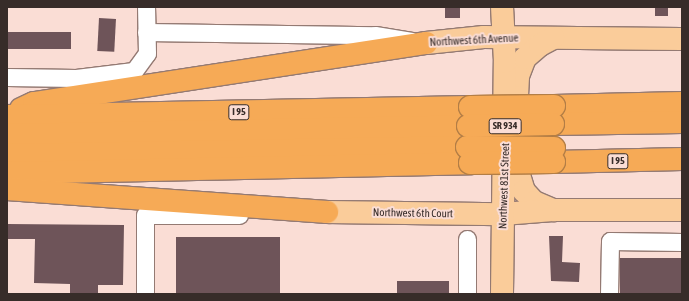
<!DOCTYPE html>
<style>
body{margin:0}
#map{position:relative;width:689px;height:301px;overflow:hidden;background:#faddd5;font-family:"Asap Condensed",sans-serif}
div>[style]{position:absolute}
.building>*{inset:0;background:#6e5459;transform-origin:0 0}
.roads{filter:drop-shadow(1px 0 #947a73) drop-shadow(-1px 0 #947a73) drop-shadow(0 1px #947a73) drop-shadow(0 -1px #947a73)}
.minor>*{height:17px;margin:-8.5px;padding:0 8.5px;transform-origin:8.5px;border-radius:8.5px;background:#fff}
.major>*{height:22px;margin:-11px;padding:0 11px;transform-origin:11px;border-radius:11px;background:#facc9a}
.highway>*{height:22px;margin:-11px;padding:0 11px;transform-origin:11px;border-radius:11px;background:#f6aa56}
.bridges{filter:drop-shadow(1px 0 #b37e46) drop-shadow(-1px 0 #b37e46) drop-shadow(0 1px #b37e46) drop-shadow(0 -1px #b37e46)}
.highway-bridge>*{height:22px;margin:-11px;padding:0 11px;transform-origin:11px;border-radius:11px;background:#f6aa56}
span{translate:-50% -50%;white-space:nowrap;text-align:center;line-height:1.15;-webkit-text-stroke:4px #faddd5;paint-order:stroke}
.shield-label span{padding:1px 3px;background:#faddd5;border:1px solid;border-radius:3px;-webkit-text-stroke-width:0}
.shield-label{font-size:10px;color:#372c29;font-weight:700}
.street-label{font-size:11px;color:#372c29}
.frame{position:absolute;inset:0;border:8px solid #372c29;pointer-events:none}
</style>
<div id="map">
<div class="building">
<div style="left:445px;top:7px;width:15px;height:11px"></div>
<div style="left:655px;top:7px;width:13px;height:9px"></div>
<div style="left:99px;top:18px;width:17px;height:33px;rotate:3deg"></div>
<div style="left:7px;top:32px;width:64px;height:17px"></div>
<div style="clip-path:polygon(7px 224px,124px 225px,123px 285px,98px 285px,98px 294px,70px 294px,70px 284px,34px 283px,35px 239px,7px 239px)"></div>
<div style="clip-path:polygon(549px 236px,563px 236px,562px 262px,580px 263px,579px 282px,551px 281px)"></div>
<div style="left:176px;top:237px;width:104px;height:57px"></div>
<div style="left:620px;top:258px;width:62px;height:35px"></div>
<div style="left:397px;top:281px;width:52px;height:13px"></div>
</div>
<div class="roads">
<div class="minor">
<div style="left:146px;top:32px;width:229px;rotate:0.8deg"></div>
<div style="left:375px;top:35px;width:37px;rotate:9deg"></div>
<div style="left:7px;top:77px;width:69px;rotate:0.8deg"></div>
<div style="left:76px;top:78px;width:58px;rotate:-6.9deg"></div>
<div style="left:134px;top:71px;width:22px;rotate:-54deg"></div>
<div style="left:147px;top:53px;width:46px;rotate:-91.2deg"></div>
<div style="left:145px;top:294px;width:79px;rotate:-90deg"></div>
<div style="left:145px;top:215px;width:94px"></div>
<div style="left:467px;top:294px;width:55px;rotate:-90deg"></div>
<div style="left:609px;top:294px;width:53px;rotate:-88.9deg"></div>
<div style="left:610px;top:241px;width:72px;rotate:0.8deg"></div>
</div>
<div class="major">
<div style="left:426px;top:43px;width:58px;rotate:-5.9deg"></div>
<div style="left:484px;top:37px;width:198px;rotate:0.6deg"></div>
<div style="left:517px;top:96px;width:20px;rotate:-87deg"></div>
<div style="left:518px;top:76px;width:19px;rotate:-69deg"></div>
<div style="left:525px;top:58px;width:20px;rotate:-41deg"></div>
<div style="left:540px;top:45px;width:15px;rotate:-28deg"></div>
<div style="left:518px;top:153px;width:22px;rotate:87deg"></div>
<div style="left:519px;top:175px;width:17px;rotate:73deg"></div>
<div style="left:524px;top:191px;width:15px;rotate:48deg"></div>
<div style="left:534px;top:202px;width:21px;rotate:23deg"></div>
<div style="left:327px;top:212px;width:176px;rotate:0.7deg"></div>
<div style="left:503px;top:214px;width:50px;rotate:-4.6deg"></div>
<div style="left:553px;top:210px;width:129px"></div>
<div style="left:502px;top:294px;width:232px;rotate:-89.3deg"></div>
<div style="left:505px;top:62px;width:55px;rotate:-93.1deg"></div>
</div>
<div class="highway">
<div style="left:554px;top:106px;width:128px;rotate:-1.3deg"></div>
<div style="left:21px;top:109px;width:14px;rotate:-25deg"></div>
<div style="left:34px;top:103px;width:397px;rotate:-8.7deg"></div>
<div style="left:7px;top:116px;width:463px;rotate:-1.1deg"></div>
<div style="left:553px;top:124px;width:129px;rotate:-0.9deg"></div>
<div style="left:7px;top:135px;width:461px;rotate:-1.1deg"></div>
<div style="left:7px;top:155px;width:460px;rotate:-1deg"></div>
<div style="left:554px;top:162px;width:128px;rotate:-1.3deg"></div>
<div style="left:7px;top:173px;width:463px;rotate:-1.2deg"></div>
<div style="left:7px;top:189px;width:321px;rotate:4.1deg"></div>
</div>
</div>
<div class="bridges">
<div class="highway-bridge">
<div style="left:470px;top:107px;width:84px;rotate:-0.7deg"></div>
<div style="left:468px;top:126px;width:85px;rotate:-1.3deg"></div>
<div style="left:467px;top:147px;width:87px;rotate:0.7deg"></div>
<div style="left:470px;top:163px;width:84px;rotate:-0.7deg"></div>
</div>
</div>
<div class="shield-label">
<span style="left:239px;top:112px">I 95</span>
<span style="left:505px;top:126px">SR 934</span>
<span style="left:618px;top:161px">I 95</span>
</div>
<div class="street-label">
<span style="left:474px;top:40px;rotate:-3deg">Northwest 6th Avenue</span>
<span style="left:504px;top:186px;rotate:-88deg">Northwest 81st Street</span>
<span style="left:413px;top:213px;rotate:1deg">Northwest 6th Court</span>
</div>
<div class="frame"></div>
</div>
